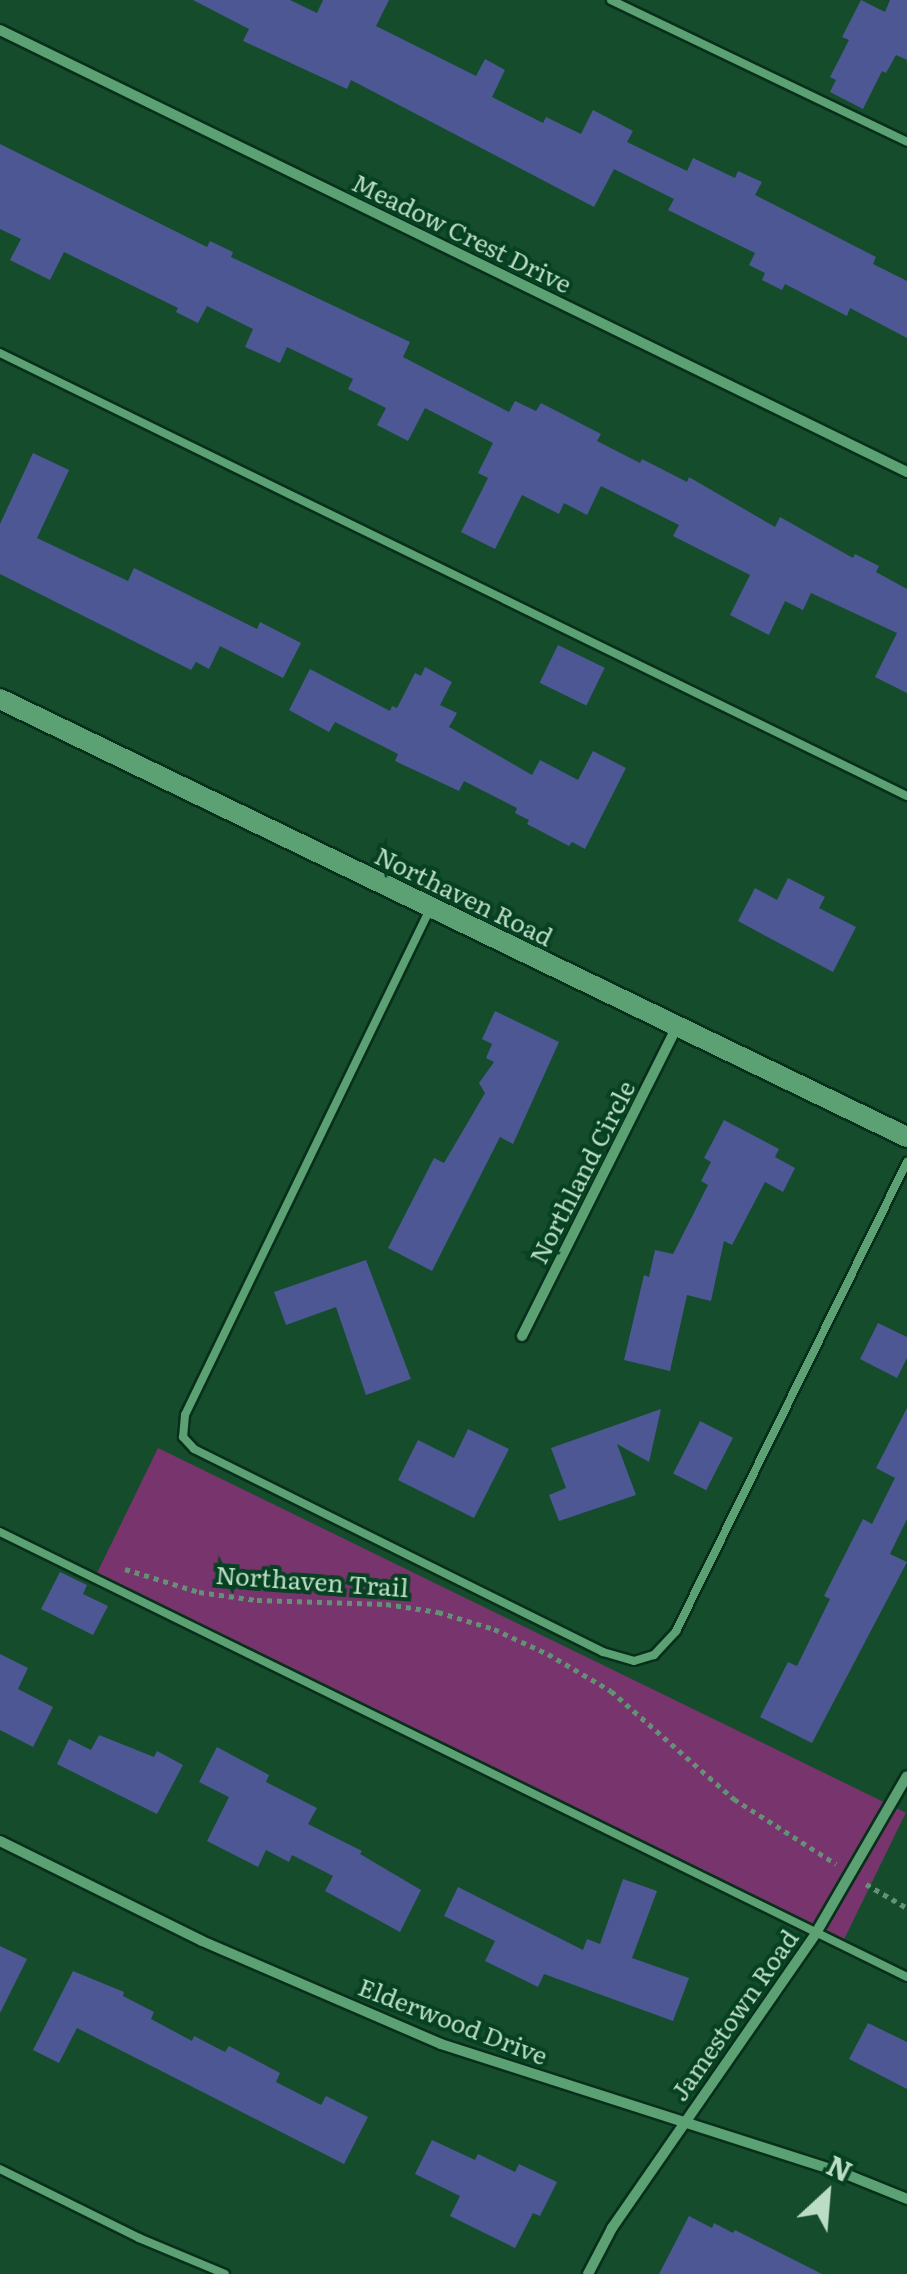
<!DOCTYPE html>
<style>
body{margin:0}
#map{position:relative;width:907px;height:2274px;overflow:hidden;background:#154c2c;font-family:Literata,serif}
div>[style]{position:absolute}
.green>*{inset:0;background:#78346c;transform-origin:0 0}
.building>*{inset:0;background:#4c5794;transform-origin:0 0}
.path>*{height:5px;margin-top:-2.5px;transform-origin:0;background:repeating-linear-gradient(90deg,#649175 0 5px,transparent 0 10px)}
.roads{filter:drop-shadow(2px 0 #082f19) drop-shadow(-2px 0 #082f19) drop-shadow(0 2px #082f19) drop-shadow(0 -2px #082f19)}
.lane>*{height:8px;margin:-4px;padding:0 4px;transform-origin:4px;border-radius:4px;background:#5ba174}
.street>*{height:10px;margin:-5px;padding:0 5px;transform-origin:5px;border-radius:5px;background:#5ba174}
.secondary>*{height:20px;margin:-10px;padding:0 10px;transform-origin:10px;border-radius:10px;background:#5ba174}
span{translate:-50% -50%;white-space:nowrap;text-align:center;line-height:1.15;-webkit-text-stroke:8px #064122;paint-order:stroke}
.street-label{font-size:25px;color:#bbddc5}
.north{position:absolute;left:777px;top:2144px;width:100px;height:100px;-webkit-text-stroke:8px #064122;paint-order:stroke;rotate:26deg;font-size:28px;font-weight:700;line-height:40px;text-align:center;color:#bbddc5}
.north::after{content:'';display:block;margin:auto;width:35px;height:45px;background:#bbddc5;clip-path:polygon(50% 0,100% 100%,50% 72%,0 100%)}
</style>
<div id="map">
<div class="green">
<div style="left:158px;top:1448px;width:832px;height:141px;rotate:26deg"></div>
</div>
<div class="building">
<div style="clip-path:polygon(193px 0,290px 0,317px 13px,323px 0,389px 0,376px 26px,476px 76px,485px 59px,505px 70px,492px 97px,543px 123px,546px 117px,581px 134px,593px 110px,633px 131px,627px 142px,687px 171px,693px 158px,735px 178px,738px 171px,762px 182px,755px 195px,876px 257px,873px 264px,907px 281px,907px 338px,850px 308px,847px 316px,785px 284px,782px 290px,762px 280px,765px 273px,749px 265px,755px 253px,668px 210px,674px 199px,614px 169px,594px 207px,351px 80px,347px 89px,243px 41px,249px 29px)"></div>
<div style="clip-path:polygon(861px 0,885px 12px,890px 0,907px 0,907px 60px,896px 55px,886px 73px,882px 71px,863px 109px,830px 92px,836px 80px,830px 77px,849px 40px,842px 37px)"></div>
<div style="clip-path:polygon(0 144px,207px 247px,210px 241px,233px 252px,231px 257px,410px 342px,403px 357px,509px 412px,515px 401px,536px 411px,541px 403px,601px 434px,597px 441px,640px 463px,642px 459px,687px 482px,689px 477px,775px 527px,780px 517px,853px 558px,855px 554px,879px 566px,876px 572px,907px 589px,907px 693px,875px 677px,897px 633px,811px 593px,803px 610px,785px 601px,769px 635px,730px 615px,750px 575px,673px 536px,679px 525px,601px 486px,587px 515px,564px 503px,559px 514px,522px 495px,495px 549px,461px 532px,488px 478px,478px 473px,493px 443px,425px 408px,408px 441px,377px 425px,386px 408px,348px 389px,353px 379px,287px 347px,280px 363px,245px 347px,253px 329px,207px 306px,198px 323px,176px 312px,178px 308px,64px 252px,50px 280px,10px 260px,21px 239px,0 229px)"></div>
<div style="clip-path:polygon(33px 453px,69px 470px,37px 538px,128px 581px,134px 568px,257px 629px,260px 622px,301px 643px,283px 678px,220px 646px,209px 669px,196px 662px,191px 670px,0 574px,0 524px)"></div>
<div style="left:558px;top:645px;width:52px;height:42px;rotate:26deg"></div>
<div style="clip-path:polygon(425px 667px,452px 682px,440px 705px,457px 713px,449px 727px,532px 775px,540px 760px,578px 780px,593px 751px,626px 768px,585px 849px,572px 842px,569px 846px,527px 824px,529px 820px,515px 813px,517px 808px,464px 781px,459px 791px,395px 761px,398px 754px,335px 722px,329px 732px,289px 710px,310px 669px,390px 711px,392px 706px,397px 708px,415px 673px,421px 676px)"></div>
<div style="clip-path:polygon(788px 878px,825px 897px,819px 908px,856px 927px,833px 972px,738px 921px,755px 888px,777px 900px)"></div>
<div style="clip-path:polygon(495px 1011px,559px 1042px,513px 1144px,500px 1137px,432px 1271px,388px 1248px,434px 1158px,444px 1163px,485px 1093px,479px 1083px,494px 1062px,486px 1058px,492px 1044px,482px 1039px)"></div>
<div style="clip-path:polygon(724px 1120px,779px 1149px,775px 1157px,795px 1168px,783px 1192px,765px 1182px,732px 1245px,724px 1241px,711px 1301px,687px 1295px,670px 1371px,624px 1360px,644px 1275px,649px 1277px,655px 1250px,673px 1254px,708px 1185px,701px 1181px,711px 1162px,704px 1158px)"></div>
<div style="clip-path:polygon(366px 1260px,411px 1379px,366px 1395px,336px 1307px,286px 1325px,274px 1292px)"></div>
<div style="clip-path:polygon(878px 1323px,907px 1337px,907px 1358px,897px 1378px,860px 1359px)"></div>
<div style="clip-path:polygon(907px 1408px,907px 1519px,890px 1554px,907px 1562px,812px 1743px,760px 1717px,788px 1662px,797px 1666px,830px 1599px,824px 1596px,863px 1519px,872px 1524px,895px 1478px,876px 1468px)"></div>
<div style="clip-path:polygon(661px 1409px,649px 1462px,617px 1444px,636px 1495px,559px 1521px,549px 1495px,566px 1488px,551px 1448px)"></div>
<div style="left:700px;top:1421px;width:37px;height:59px;rotate:27deg"></div>
<div style="clip-path:polygon(468px 1429px,509px 1449px,474px 1518px,398px 1480px,418px 1440px,454px 1458px)"></div>
<div style="clip-path:polygon(60px 1572px,87px 1585px,83px 1594px,108px 1606px,93px 1635px,41px 1609px)"></div>
<div style="clip-path:polygon(0 1654px,28px 1668px,18px 1689px,53px 1707px,33px 1747px,0 1730px)"></div>
<div style="clip-path:polygon(99px 1735px,154px 1757px,157px 1751px,183px 1765px,157px 1814px,57px 1764px,69px 1739px,91px 1750px)"></div>
<div style="clip-path:polygon(217px 1747px,269px 1775px,266px 1782px,317px 1808px,308px 1824px,362px 1851px,360px 1854px,421px 1890px,400px 1932px,325px 1891px,333px 1876px,292px 1855px,289px 1862px,266px 1850px,258px 1867px,207px 1841px,229px 1797px,199px 1782px)"></div>
<div style="clip-path:polygon(623px 1879px,657px 1891px,632px 1958px,689px 1978px,673px 2021px,544px 1974px,538px 1987px,485px 1961px,495px 1941px,444px 1916px,458px 1887px,583px 1950px,587px 1939px,600px 1944px)"></div>
<div style="clip-path:polygon(0 1946px,27px 1959px,0 2013px)"></div>
<div style="clip-path:polygon(73px 1971px,124px 1992px,123px 1996px,154px 2012px,151px 2019px,192px 2041px,194px 2036px,225px 2052px,229px 2046px,280px 2073px,276px 2082px,321px 2105px,326px 2096px,368px 2117px,344px 2164px,77px 2028px,59px 2063px,33px 2050px)"></div>
<div style="clip-path:polygon(868px 2023px,907px 2042px,907px 2089px,849px 2059px)"></div>
<div style="clip-path:polygon(432px 2140px,475px 2160px,478px 2154px,515px 2172px,519px 2164px,557px 2182px,540px 2216px,533px 2213px,515px 2248px,450px 2216px,460px 2196px,415px 2174px)"></div>
<div style="clip-path:polygon(689px 2216px,712px 2228px,714px 2223px,733px 2233px,735px 2230px,822px 2274px,659px 2274px)"></div>
</div>
<div class="path">
<div style="left:125px;top:1569px;width:77px;rotate:17.3deg"></div>
<div style="left:199px;top:1592px;width:59px;rotate:7.9deg"></div>
<div style="left:257px;top:1600px;width:129px;rotate:1.8deg"></div>
<div style="left:386px;top:1604px;width:53px;rotate:8.7deg"></div>
<div style="left:438px;top:1612px;width:59px;rotate:16.9deg"></div>
<div style="left:494px;top:1629px;width:60px;rotate:24.8deg"></div>
<div style="left:548px;top:1654px;width:73px;rotate:30.4deg"></div>
<div style="left:611px;top:1691px;width:164px;rotate:41.3deg"></div>
<div style="left:734px;top:1799px;width:121px;rotate:32.5deg"></div>
<div style="left:866px;top:1884px;width:48px;rotate:30.3deg"></div>
</div>
<div class="roads">
<div class="lane">
<div style="left:611px;top:0;width:328px;rotate:25.6deg"></div>
<div style="left:0;top:353px;width:1009px;rotate:26.03deg"></div>
<div style="left:430px;top:909px;width:562px;rotate:115.84deg"></div>
<div style="left:185px;top:1415px;width:22px;rotate:95deg"></div>
<div style="left:183px;top:1437px;width:16px;rotate:47deg"></div>
<div style="left:194px;top:1449px;width:457px;rotate:26.4deg"></div>
<div style="left:603px;top:1652px;width:32px;rotate:16deg"></div>
<div style="left:634px;top:1661px;width:21px;rotate:-17deg"></div>
<div style="left:654px;top:1655px;width:33px;rotate:-47deg"></div>
<div style="left:676px;top:1631px;width:523px;rotate:-63.78deg"></div>
<div style="left:0;top:1532px;width:1010px;rotate:26.13deg"></div>
<div style="left:0;top:2169px;width:155px;rotate:26.4deg"></div>
<div style="left:139px;top:2238px;width:93px;rotate:22.7deg"></div>
</div>
<div class="street">
<div style="left:0;top:30px;width:1009px;rotate:25.98deg"></div>
<div style="left:522px;top:1336px;width:347px;rotate:-63.4deg"></div>
<div style="left:0;top:1841px;width:225px;rotate:26.3deg"></div>
<div style="left:202px;top:1941px;width:260px;rotate:23.3deg"></div>
<div style="left:441px;top:2044px;width:428px;rotate:17.8deg"></div>
<div style="left:848px;top:2175px;width:64px;rotate:22.1deg"></div>
<div style="left:588px;top:2274px;width:52px;rotate:-62.4deg"></div>
<div style="left:612px;top:2228px;width:359px;rotate:-55.3deg"></div>
<div style="left:816px;top:1933px;width:181px;rotate:-59.9deg"></div>
</div>
<div class="secondary">
<div style="left:0;top:699px;width:1007px;rotate:25.78deg"></div>
</div>
</div>
<div class="street-label">
<span style="left:462px;top:233px;rotate:26deg">Meadow Crest Drive</span>
<span style="left:464px;top:896px;rotate:26deg">Northaven Road</span>
<span style="left:582px;top:1172px;rotate:-63deg">Northland Circle</span>
<span style="left:312px;top:1581px;rotate:4deg">Northaven Trail</span>
<span style="left:734px;top:2015px;rotate:-55deg">Jamestown Road</span>
<span style="left:453px;top:2021px;rotate:21deg">Elderwood Drive</span>
</div>
<div class="north">N</div>
</div>
